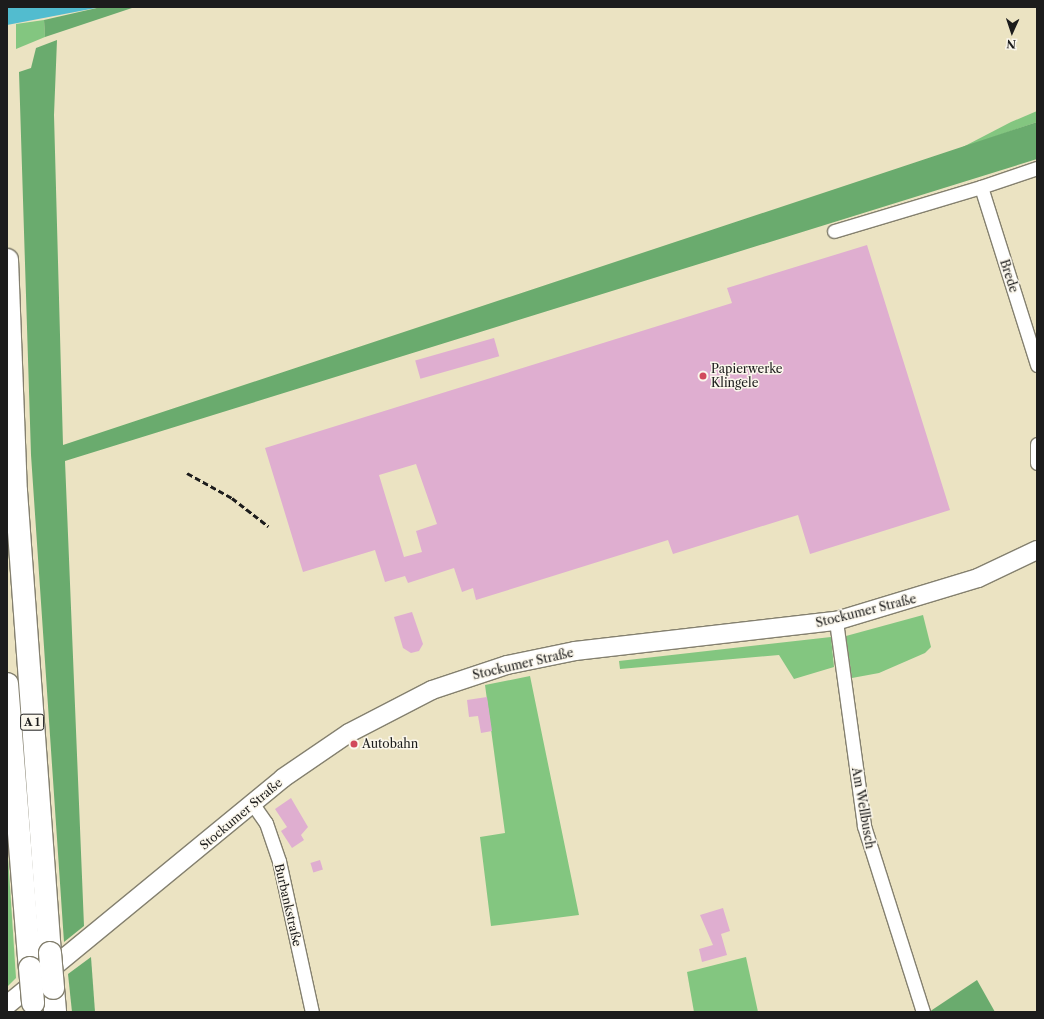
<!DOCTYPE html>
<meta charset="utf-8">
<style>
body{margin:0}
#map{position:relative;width:1044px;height:1019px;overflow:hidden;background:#ebe3c2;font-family:"Libre Caslon Text",serif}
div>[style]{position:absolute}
.green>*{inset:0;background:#83c680}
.forest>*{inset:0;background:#6aab6e}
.water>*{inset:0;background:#52bccf}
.building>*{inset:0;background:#dfaed0;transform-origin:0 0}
.roads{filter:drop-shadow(1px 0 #84806f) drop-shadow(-1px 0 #84806f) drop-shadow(0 1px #84806f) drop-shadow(0 -1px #84806f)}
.minor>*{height:13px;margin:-6.5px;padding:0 6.5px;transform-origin:6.5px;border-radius:6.5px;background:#fff}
.secondary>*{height:18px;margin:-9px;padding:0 9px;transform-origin:9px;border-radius:9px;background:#fff}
.motorway>*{height:22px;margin:-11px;padding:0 11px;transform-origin:11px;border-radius:11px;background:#fff}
.rail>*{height:3px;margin-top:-1.5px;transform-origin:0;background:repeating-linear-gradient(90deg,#1c1c1c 0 6px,transparent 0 9px)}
.bridges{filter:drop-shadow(1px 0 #84806f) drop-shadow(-1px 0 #84806f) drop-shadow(0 1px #84806f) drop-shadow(0 -1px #84806f)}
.motorway-bridge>*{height:22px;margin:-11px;padding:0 11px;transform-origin:11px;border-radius:11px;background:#fff}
.dots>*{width:11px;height:11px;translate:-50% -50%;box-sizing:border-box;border:2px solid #fbf7ec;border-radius:50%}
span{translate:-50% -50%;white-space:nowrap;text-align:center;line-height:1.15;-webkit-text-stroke:3px #fbf7ec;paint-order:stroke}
.shield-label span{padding:1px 3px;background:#fbf7ec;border:1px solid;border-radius:3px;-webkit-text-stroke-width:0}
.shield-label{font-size:11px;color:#1c1c1c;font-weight:700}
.street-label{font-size:12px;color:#1c1c1c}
.poi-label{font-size:12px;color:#1c1c1c}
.left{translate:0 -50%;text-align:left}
.frame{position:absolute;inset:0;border:8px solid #1c1c1c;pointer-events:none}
.north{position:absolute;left:992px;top:12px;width:40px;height:40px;-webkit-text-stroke:3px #fbf7ec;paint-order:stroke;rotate:183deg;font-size:11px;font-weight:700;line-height:16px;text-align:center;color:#1c1c1c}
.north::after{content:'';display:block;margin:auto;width:14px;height:18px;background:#1c1c1c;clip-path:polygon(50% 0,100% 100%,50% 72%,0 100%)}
</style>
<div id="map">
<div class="green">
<div style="clip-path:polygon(44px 20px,45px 37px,16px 49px,16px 24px)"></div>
<div style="clip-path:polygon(1037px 111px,1037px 122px,959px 149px,1011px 122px)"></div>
<div style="clip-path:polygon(923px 615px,931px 647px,925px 653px,879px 673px,852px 678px,846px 636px)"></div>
<div style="clip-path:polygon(831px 637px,834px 667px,794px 679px,779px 655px,620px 669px,619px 661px)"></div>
<div style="clip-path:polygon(530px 676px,579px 915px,491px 926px,480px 837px,505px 833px,485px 685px)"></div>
<div style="clip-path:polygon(7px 841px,16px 978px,7px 987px)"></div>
<div style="clip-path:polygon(746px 957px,758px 1012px,694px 1012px,687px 972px)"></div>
</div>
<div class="forest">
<div style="clip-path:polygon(101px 7px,135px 7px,45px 37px,44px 20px)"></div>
<div style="clip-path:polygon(57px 40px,54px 115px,63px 445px,1037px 122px,1037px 159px,65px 461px,84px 926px,64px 942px,31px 455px,19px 72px,31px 68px,36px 48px)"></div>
<div style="clip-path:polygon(91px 957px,95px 1012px,72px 1012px,68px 974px)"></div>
<div style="clip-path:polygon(977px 980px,995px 1012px,929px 1012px)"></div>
</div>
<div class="water">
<div style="clip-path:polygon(7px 7px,101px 7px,7px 25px)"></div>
</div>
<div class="building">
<div style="clip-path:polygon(evenodd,867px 245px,950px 510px,810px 554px,798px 515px,673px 554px,668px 540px,476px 600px,473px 588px,462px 592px,454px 568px,408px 583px,405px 576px,385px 582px,375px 550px,303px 572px,265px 448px,732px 303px,727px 288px,867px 245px,416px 464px,437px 524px,416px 531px,422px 552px,404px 557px,379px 475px,416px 464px)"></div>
<div style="left:494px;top:338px;width:19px;height:82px;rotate:74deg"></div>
<div style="clip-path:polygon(412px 612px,423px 644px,419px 651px,411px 653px,403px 648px,394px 617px)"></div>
<div style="clip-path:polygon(487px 697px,492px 731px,481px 733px,478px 716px,469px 717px,467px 700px)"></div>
<div style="clip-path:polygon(291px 798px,308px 827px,301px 835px,304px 840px,292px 848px,281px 831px,287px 827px,275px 809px)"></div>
<div style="left:320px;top:860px;width:10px;height:10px;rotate:73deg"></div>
<div style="clip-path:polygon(723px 908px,730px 931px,721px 934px,727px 955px,702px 962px,699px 949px,713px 945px,700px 915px)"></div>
</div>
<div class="roads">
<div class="minor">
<div style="left:1037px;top:168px;width:59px;rotate:161.3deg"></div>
<div style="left:981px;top:187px;width:187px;rotate:72.5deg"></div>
<div style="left:834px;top:231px;width:153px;rotate:-16.7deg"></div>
<div style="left:1037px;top:444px;width:19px;rotate:90deg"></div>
<div style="left:836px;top:621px;width:207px;rotate:82.2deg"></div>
<div style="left:864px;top:826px;width:195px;rotate:72.4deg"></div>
<div style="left:252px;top:803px;width:24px;rotate:55deg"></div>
<div style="left:266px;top:823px;width:40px;rotate:71.1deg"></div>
<div style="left:279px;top:861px;width:155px;rotate:77.7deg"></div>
</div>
<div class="secondary">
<div style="left:7px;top:1005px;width:357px;rotate:-39.4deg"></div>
<div style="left:283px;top:778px;width:80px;rotate:-34.3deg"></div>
<div style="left:349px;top:733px;width:93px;rotate:-27.4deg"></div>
<div style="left:432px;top:690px;width:79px;rotate:-18.4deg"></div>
<div style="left:507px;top:665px;width:69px;rotate:-11.6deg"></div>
<div style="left:575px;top:651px;width:263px;rotate:-6.6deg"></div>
<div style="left:836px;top:621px;width:148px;rotate:-16.8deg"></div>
<div style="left:978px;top:578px;width:65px;rotate:-25.4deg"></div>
</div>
<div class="motorway">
<div style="left:7px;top:260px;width:231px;rotate:87.8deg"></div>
<div style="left:16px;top:491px;width:463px;rotate:85.8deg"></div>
<div style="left:7px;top:684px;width:285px;rotate:85.4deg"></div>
<div style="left:53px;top:988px;width:24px;rotate:85deg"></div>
</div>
</div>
<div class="rail">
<div style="left:187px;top:473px;width:51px;rotate:29.1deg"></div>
<div style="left:232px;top:498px;width:46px;rotate:37.9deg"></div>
</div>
<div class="bridges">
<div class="motorway-bridge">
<div style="left:50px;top:953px;width:35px;rotate:85deg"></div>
<div style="left:30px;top:968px;width:35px;rotate:85deg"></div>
</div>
</div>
<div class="dots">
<div style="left:703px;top:376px;background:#d1495b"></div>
<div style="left:354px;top:744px;background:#d1495b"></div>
</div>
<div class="shield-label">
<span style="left:32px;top:722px">A 1</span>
</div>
<div class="street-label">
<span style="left:1009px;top:276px;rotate:72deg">Brede</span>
<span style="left:866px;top:611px;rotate:-14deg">Stockumer Straße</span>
<span style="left:523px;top:664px;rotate:-13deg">Stockumer Straße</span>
<span style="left:863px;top:808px;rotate:80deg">Am Wellbusch</span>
<span style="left:241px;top:814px;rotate:-40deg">Stockumer Straße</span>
<span style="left:288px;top:905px;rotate:77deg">Burbankstraße</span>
</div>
<div class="poi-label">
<span class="left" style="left:711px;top:376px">Papierwerke<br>Klingele</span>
<span class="left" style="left:362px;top:744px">Autobahn</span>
</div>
<div class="frame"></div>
<div class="north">N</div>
</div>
